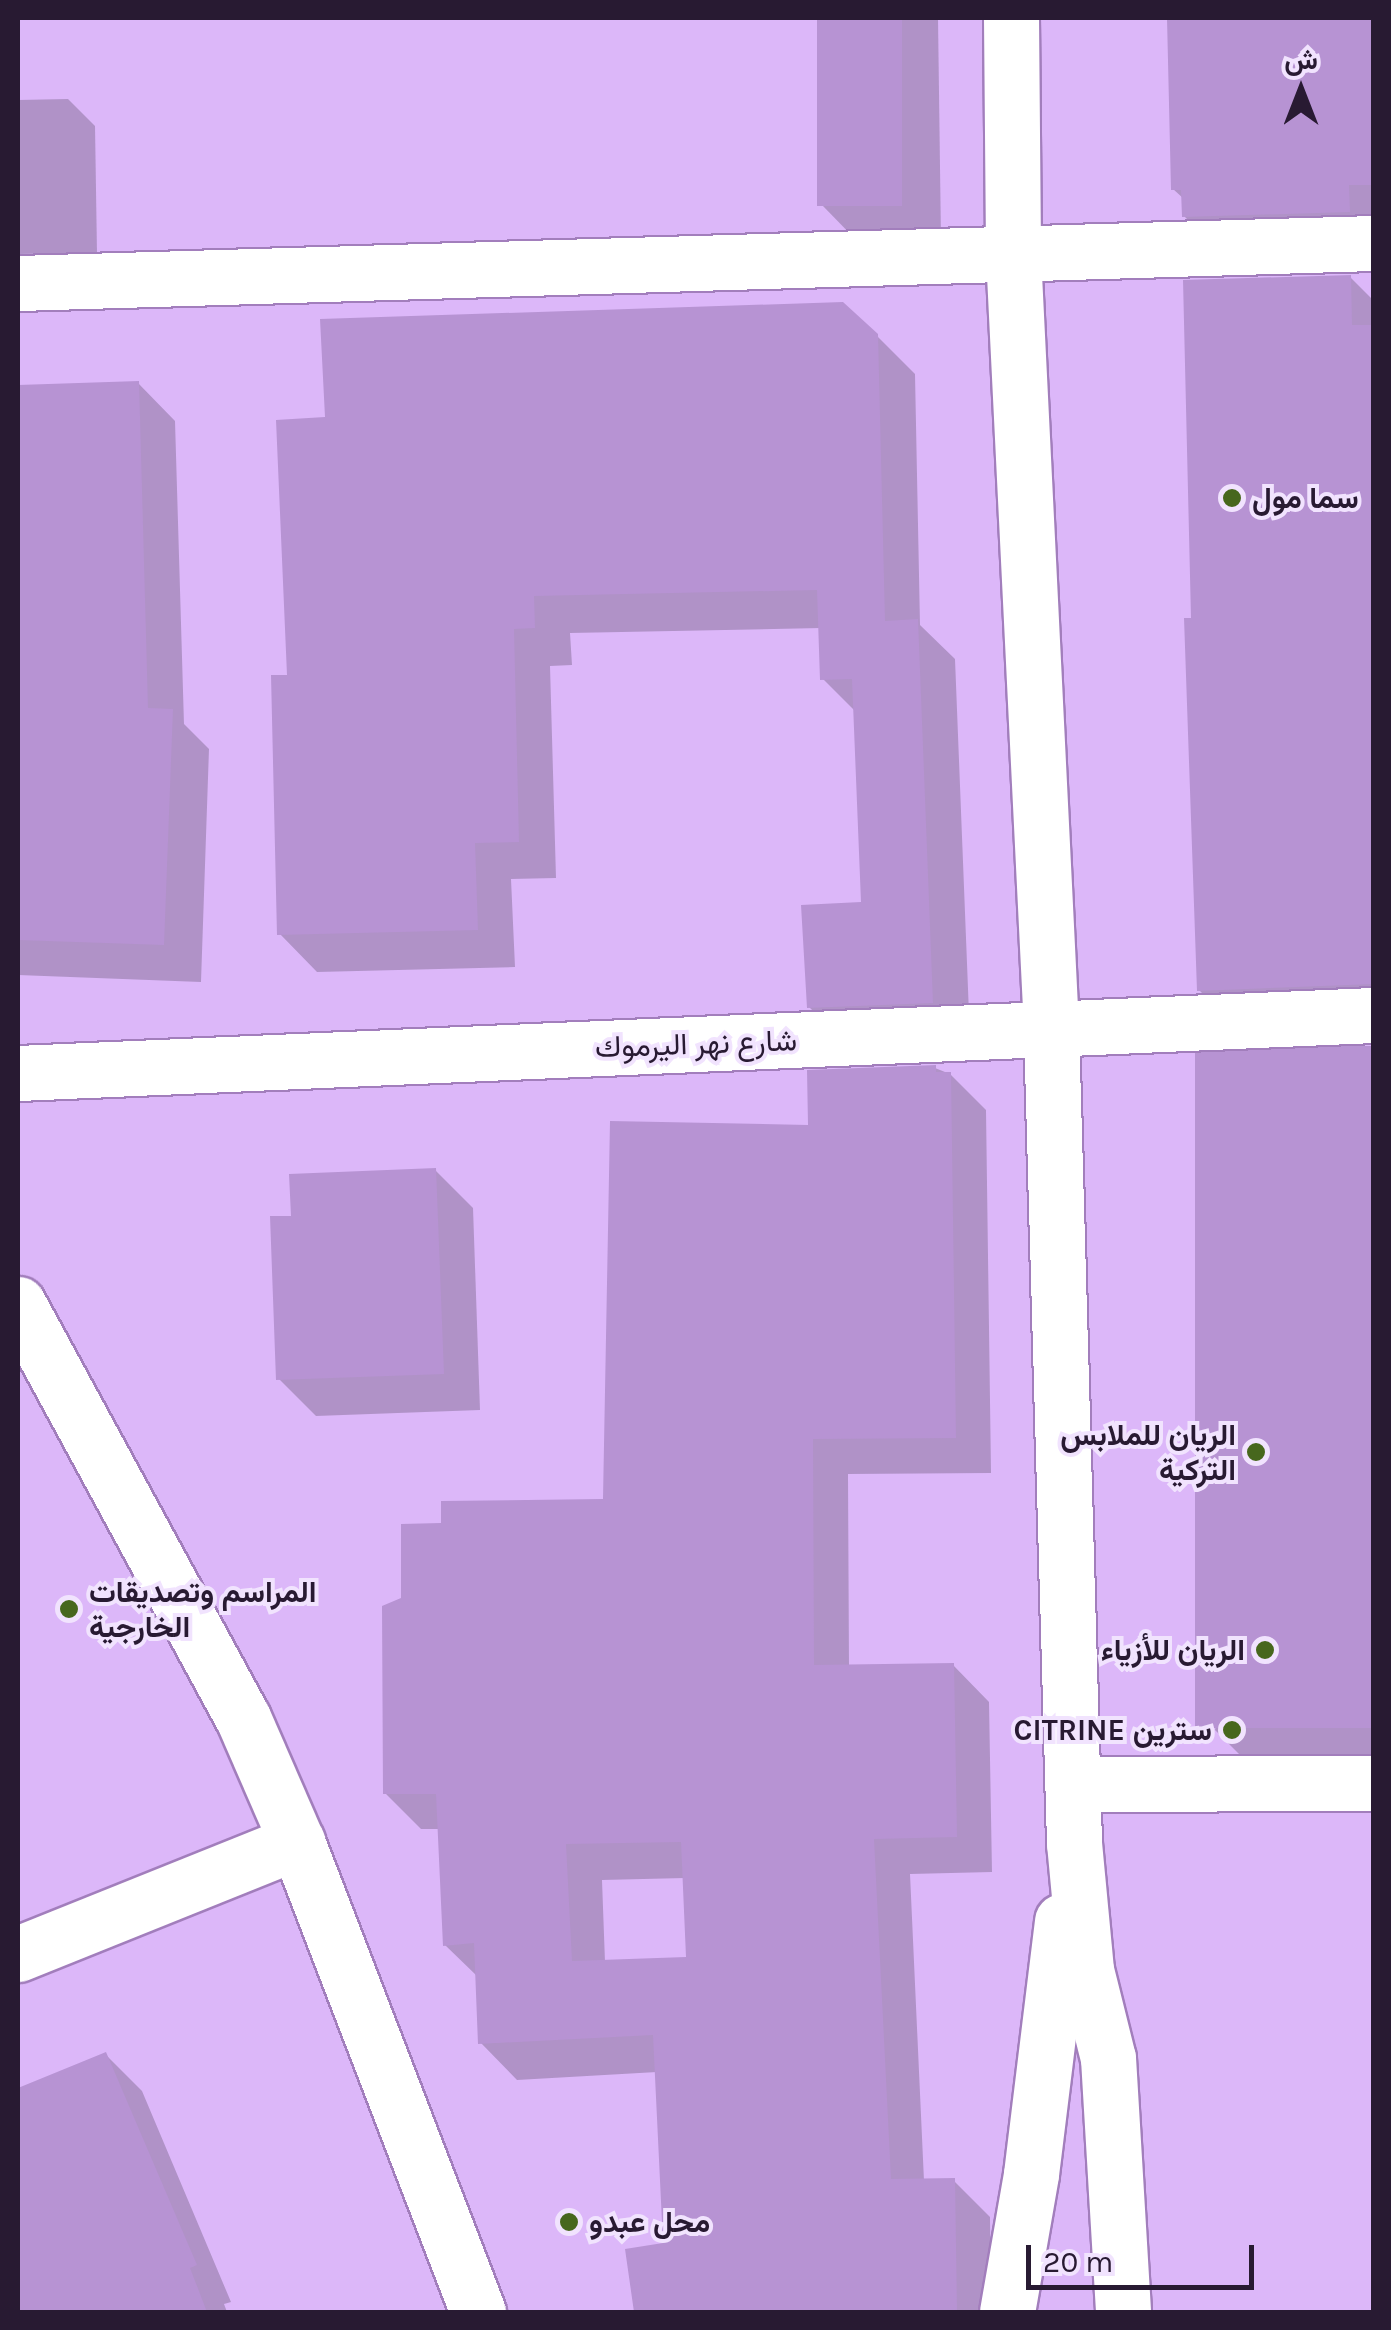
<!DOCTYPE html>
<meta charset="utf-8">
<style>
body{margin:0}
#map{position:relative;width:1391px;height:2330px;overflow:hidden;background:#dcb7f9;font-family:Karla,Vazirmatn,sans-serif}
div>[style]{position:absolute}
.shadow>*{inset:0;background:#0003}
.building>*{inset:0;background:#b793d3;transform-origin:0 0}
.roads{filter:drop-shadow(2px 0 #a27ebc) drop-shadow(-2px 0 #a27ebc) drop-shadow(0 2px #a27ebc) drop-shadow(0 -2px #a27ebc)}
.street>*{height:55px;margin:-27.5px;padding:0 27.5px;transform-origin:27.5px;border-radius:27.5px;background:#fff}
.secondary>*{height:55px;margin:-27.5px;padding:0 27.5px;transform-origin:27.5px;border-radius:27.5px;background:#fff}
.dots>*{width:28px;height:28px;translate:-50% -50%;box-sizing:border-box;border:5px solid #f1e3fe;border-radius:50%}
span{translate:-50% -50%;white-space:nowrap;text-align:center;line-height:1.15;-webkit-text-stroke:8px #f1e3fe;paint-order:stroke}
.poi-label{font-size:30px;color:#281a32;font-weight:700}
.left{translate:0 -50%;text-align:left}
.right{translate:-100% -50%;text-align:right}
.street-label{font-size:30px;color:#281a32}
.frame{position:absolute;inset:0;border:20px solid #281a32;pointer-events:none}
.north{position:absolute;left:1251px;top:40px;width:100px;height:100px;-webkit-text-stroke:8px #f1e3fe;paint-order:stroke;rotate:0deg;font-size:28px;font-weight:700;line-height:40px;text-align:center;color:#281a32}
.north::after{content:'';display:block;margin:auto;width:35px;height:45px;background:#281a32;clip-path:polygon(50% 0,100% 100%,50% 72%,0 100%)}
.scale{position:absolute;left:1026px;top:2245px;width:228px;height:45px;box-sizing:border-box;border:5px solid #281a32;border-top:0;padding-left:12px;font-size:30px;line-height:35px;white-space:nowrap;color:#281a32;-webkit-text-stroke:8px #f1e3fe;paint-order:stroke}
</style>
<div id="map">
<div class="shadow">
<div style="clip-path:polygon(820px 18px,938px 18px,941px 241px,859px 243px,822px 205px)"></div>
<div style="clip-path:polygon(1170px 18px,1374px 18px,1374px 256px,1228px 260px,1184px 216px,1184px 199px,1173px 189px)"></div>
<div style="clip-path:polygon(68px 99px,95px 126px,97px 253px,18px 254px,18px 100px)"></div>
<div style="clip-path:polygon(1350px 277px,1374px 301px,1374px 1028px,1243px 1034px,1199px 990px,1193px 620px)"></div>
<div style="clip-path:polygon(877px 336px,915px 374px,920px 625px,955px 659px,970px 1039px,847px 1044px,809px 1007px,864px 905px,856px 712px,823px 679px,821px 628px,570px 633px,572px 665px,550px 666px,556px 878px,511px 879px,515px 967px,317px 972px,280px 934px,290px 677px,327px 420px)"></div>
<div style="clip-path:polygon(138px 383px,175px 421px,184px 724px,209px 749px,201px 982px,18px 975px,18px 387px)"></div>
<div style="clip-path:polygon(1374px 1049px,1374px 1771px,1259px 1774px,1215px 1730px)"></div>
<div style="clip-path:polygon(evenodd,935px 1068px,950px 1074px,986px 1110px,991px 1473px,848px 1474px,849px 1667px,953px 1665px,989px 1702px,992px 1872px,910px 1874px,924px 2181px,954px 2181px,990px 2217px,991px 2312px,637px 2312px,628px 2251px,666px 2246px,657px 2072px,517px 2080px,481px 2043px,478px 1977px,445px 1945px,440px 1829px,421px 1829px,385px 1793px,403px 1600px,443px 1525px,605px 1502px,811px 1128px,935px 1068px,685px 1878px,689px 1960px,605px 1962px,602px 1880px,685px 1878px)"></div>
<div style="clip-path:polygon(435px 1170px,473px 1208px,480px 1410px,316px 1416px,279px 1379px,294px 1218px)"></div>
<div style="clip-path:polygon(106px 2055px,142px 2091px,231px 2302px,224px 2304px,227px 2312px,65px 2312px,18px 2212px,18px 2091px)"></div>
</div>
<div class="building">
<div style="left:817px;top:18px;width:85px;height:188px"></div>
<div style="clip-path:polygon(1167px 18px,1374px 18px,1374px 185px,1349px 185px,1350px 212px,1182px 217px,1181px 190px,1171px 190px)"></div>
<div style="clip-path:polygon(1351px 275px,1352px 325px,1374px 325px,1374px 984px,1197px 991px,1184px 618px,1191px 618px,1183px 280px)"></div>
<div style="clip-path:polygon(843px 302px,878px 334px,885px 621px,918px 619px,933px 1003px,807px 1008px,801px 905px,861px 902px,852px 679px,820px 680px,817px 590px,534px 596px,535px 628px,514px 629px,519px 842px,475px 843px,478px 930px,277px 935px,271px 675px,287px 675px,276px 420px,325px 417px,320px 319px)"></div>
<div style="clip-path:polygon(139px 381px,148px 708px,173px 709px,164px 945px,18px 940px,18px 385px)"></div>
<div style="left:1374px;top:1046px;width:682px;height:179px;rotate:90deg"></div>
<div style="clip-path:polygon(evenodd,936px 1065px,936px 1072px,951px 1072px,956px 1438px,813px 1439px,814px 1665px,954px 1663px,957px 1837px,874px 1839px,891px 2179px,955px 2178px,957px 2312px,634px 2312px,625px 2249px,663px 2243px,653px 2035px,478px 2044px,474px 1943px,443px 1946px,436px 1794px,383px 1794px,382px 1606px,401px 1598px,401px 1524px,441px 1523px,441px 1501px,603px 1499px,610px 1121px,808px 1125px,807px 1070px,936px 1065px,681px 1842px,686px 1957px,572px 1961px,566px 1844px,681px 1842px)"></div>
<div style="clip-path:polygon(436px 1168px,444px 1374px,276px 1380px,270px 1216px,291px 1216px,289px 1174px)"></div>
<div style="clip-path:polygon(106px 2052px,197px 2265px,190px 2268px,207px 2312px,18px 2312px,18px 2088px)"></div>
</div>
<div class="roads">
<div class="street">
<div style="left:18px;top:283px;width:1357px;rotate:-1.69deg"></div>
<div style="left:18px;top:1073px;width:1357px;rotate:-2.45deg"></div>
<div style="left:18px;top:1304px;width:471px;rotate:61.5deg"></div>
<div style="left:243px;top:1718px;width:135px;rotate:66.5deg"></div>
<div style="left:297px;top:1842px;width:504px;rotate:68.94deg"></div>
<div style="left:1074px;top:1784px;width:300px;rotate:-0.2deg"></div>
<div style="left:18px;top:1954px;width:301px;rotate:-21.9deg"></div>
</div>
<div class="secondary">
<div style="left:1011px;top:18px;width:236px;rotate:89.5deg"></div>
<div style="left:1013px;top:254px;width:776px;rotate:87.19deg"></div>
<div style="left:1051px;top:1029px;width:814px;rotate:88.38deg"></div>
<div style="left:1074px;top:1843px;width:128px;rotate:84.6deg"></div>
<div style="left:1086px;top:1970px;width:91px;rotate:76deg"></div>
<div style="left:1108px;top:2058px;width:254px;rotate:86.6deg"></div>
<div style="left:1007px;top:2312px;width:140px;rotate:-80.1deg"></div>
<div style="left:1031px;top:2174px;width:255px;rotate:-83deg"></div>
</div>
</div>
<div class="dots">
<div style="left:1232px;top:498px;background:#47671d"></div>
<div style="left:1256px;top:1452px;background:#47671d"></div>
<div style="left:69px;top:1609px;background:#47671d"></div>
<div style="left:1265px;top:1650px;background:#47671d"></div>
<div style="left:1232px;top:1730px;background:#47671d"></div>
<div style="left:569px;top:2222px;background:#47671d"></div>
</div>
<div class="poi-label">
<span class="left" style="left:1252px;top:498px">سما مول</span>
<span class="right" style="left:1236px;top:1452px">الريان للملابس<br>التركية</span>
<span class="left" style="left:89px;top:1609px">المراسم وتصديقات<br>الخارجية</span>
<span class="right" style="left:1245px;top:1650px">الريان للأزياء</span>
<span class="right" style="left:1212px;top:1730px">CITRINE سترين</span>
<span class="left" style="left:589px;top:2222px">محل عبدو</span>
</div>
<div class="street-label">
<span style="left:696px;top:1044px;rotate:-2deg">شارع نهر اليرموك</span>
</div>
<div class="frame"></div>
<div class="north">ش</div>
<div class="scale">20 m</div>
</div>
